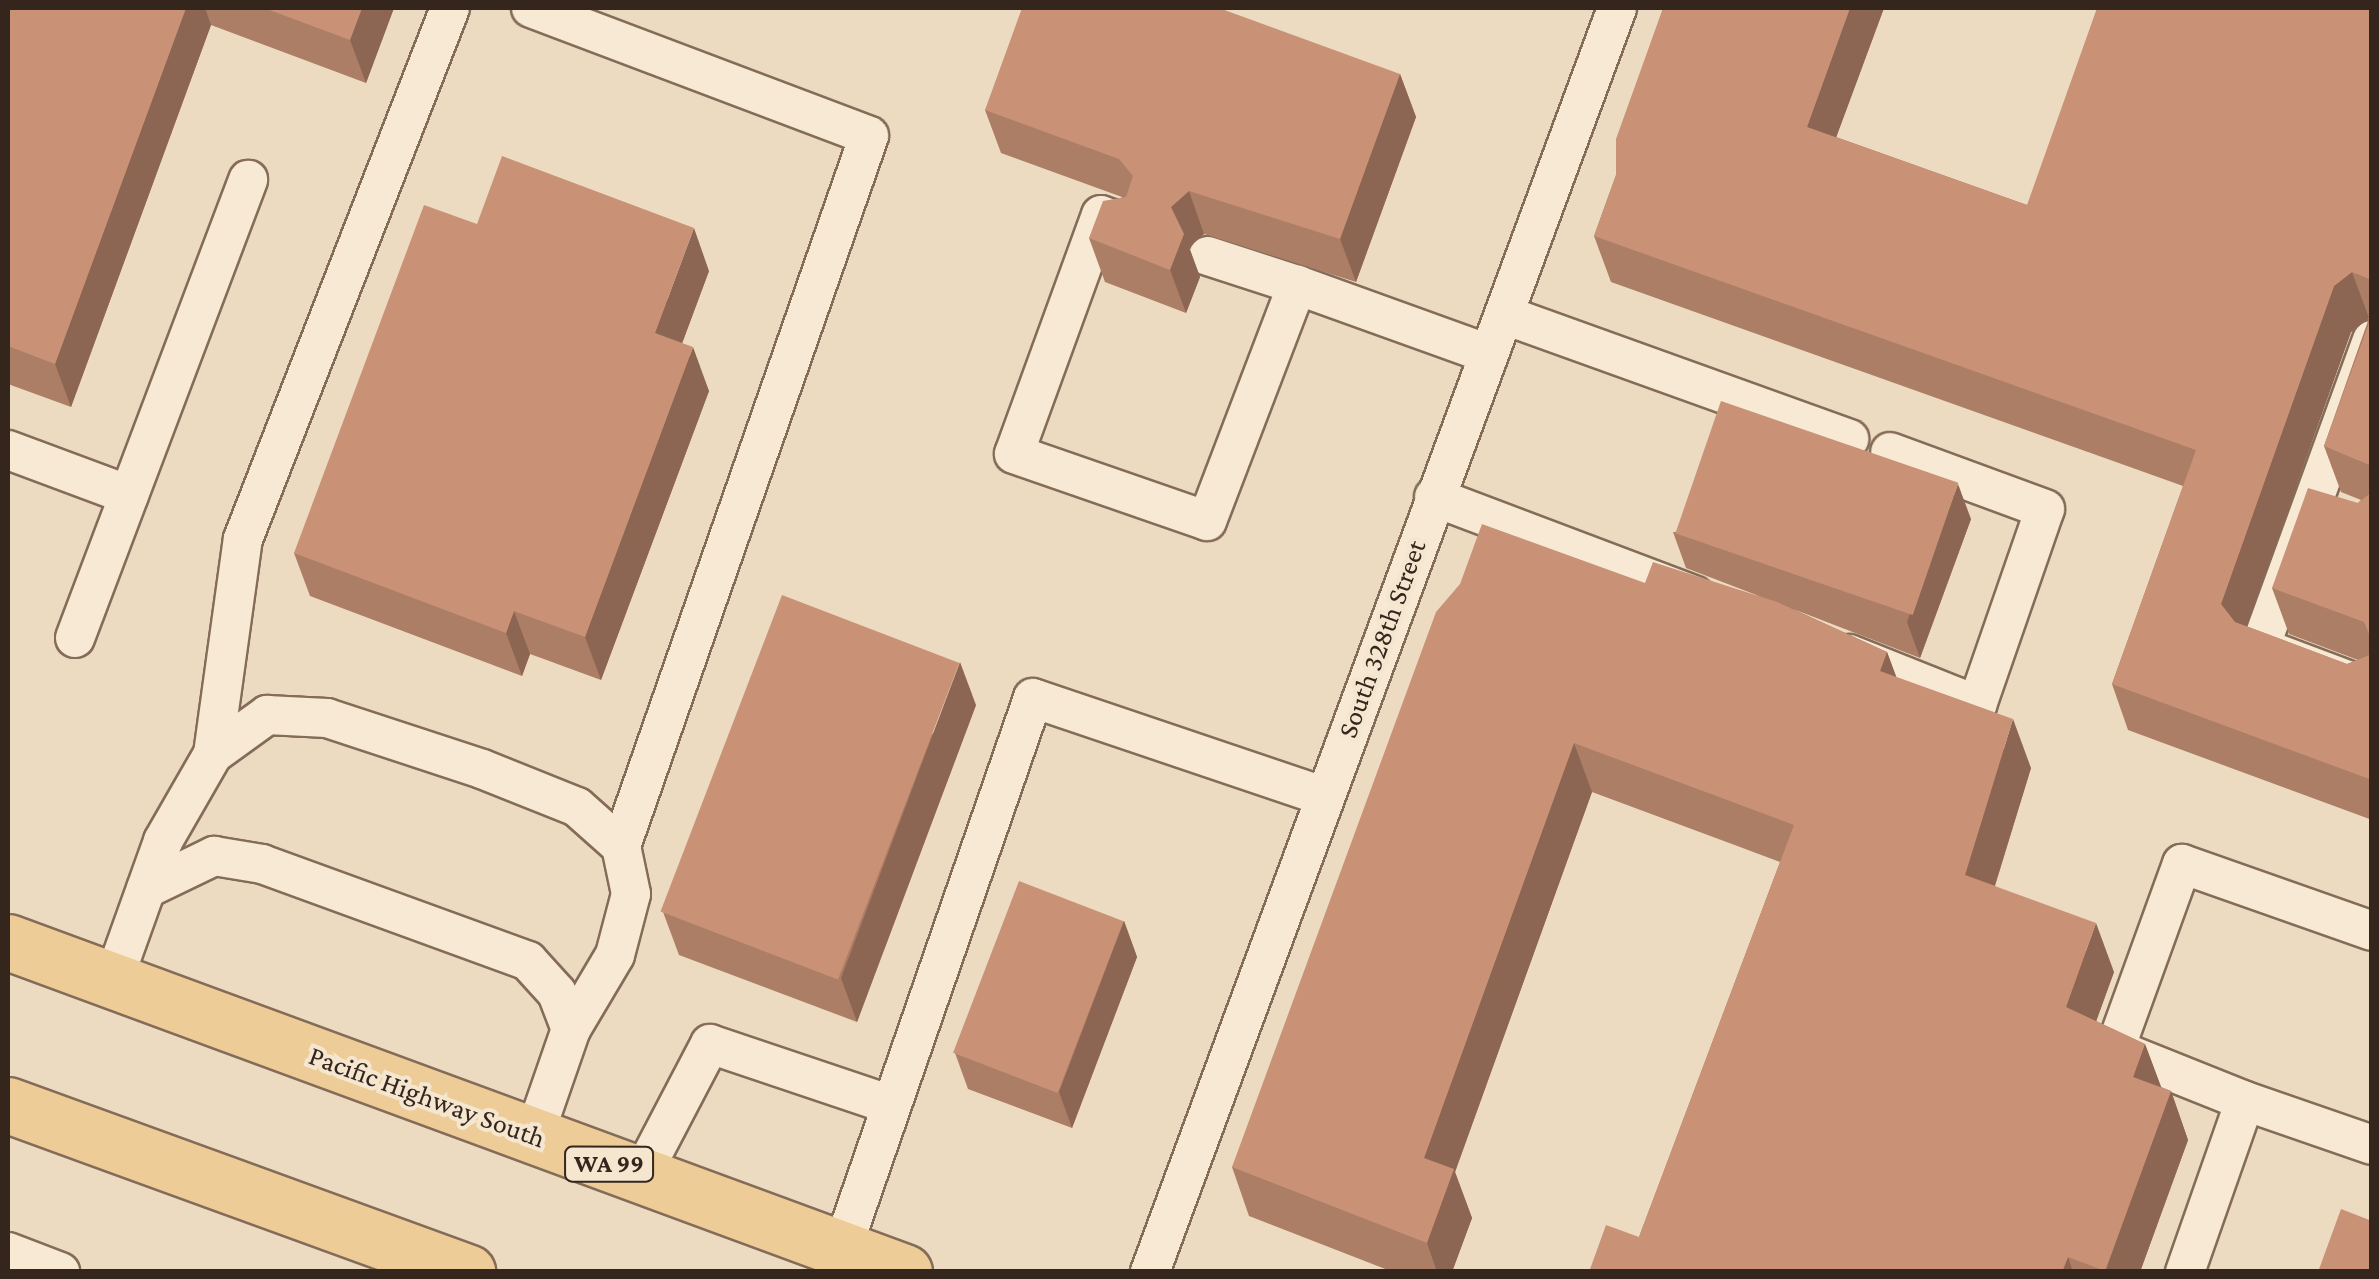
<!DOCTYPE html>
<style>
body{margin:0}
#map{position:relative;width:2379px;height:1279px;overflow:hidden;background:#ecdbc0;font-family:"Crimson Pro",serif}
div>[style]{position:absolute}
.roads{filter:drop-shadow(2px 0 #846c59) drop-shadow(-2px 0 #846c59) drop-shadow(0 2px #846c59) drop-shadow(0 -2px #846c59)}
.lane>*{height:38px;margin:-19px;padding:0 19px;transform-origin:19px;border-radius:19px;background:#f7e9d3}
.primary>*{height:55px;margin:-27.5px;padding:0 27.5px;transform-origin:27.5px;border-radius:27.5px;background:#eecc98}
.wall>*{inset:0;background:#ad7e66}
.shaded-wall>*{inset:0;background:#8d6653}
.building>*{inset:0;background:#c99277;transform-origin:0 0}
span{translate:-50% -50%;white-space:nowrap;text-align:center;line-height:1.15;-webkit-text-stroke:8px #f4e6cf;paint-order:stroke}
.shield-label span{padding:2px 8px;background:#f4e6cf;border:2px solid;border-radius:8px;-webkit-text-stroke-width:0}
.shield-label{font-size:25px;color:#34261d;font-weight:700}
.street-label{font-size:28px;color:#34261d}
.frame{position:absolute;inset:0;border:10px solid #34261d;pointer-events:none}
</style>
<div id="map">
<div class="roads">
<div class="lane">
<div style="left:531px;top:8px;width:361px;rotate:20.7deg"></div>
<div style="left:869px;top:136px;width:752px;rotate:109.25deg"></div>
<div style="left:1122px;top:222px;width:22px;rotate:-162deg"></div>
<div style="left:1101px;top:215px;width:254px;rotate:110deg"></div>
<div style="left:1014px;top:454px;width:204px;rotate:19.1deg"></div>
<div style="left:1207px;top:521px;width:253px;rotate:-69.1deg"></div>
<div style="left:1297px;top:285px;width:201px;rotate:19.8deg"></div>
<div style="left:1208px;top:256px;width:94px;rotate:18deg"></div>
<div style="left:1505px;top:315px;width:366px;rotate:19.8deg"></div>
<div style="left:2372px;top:340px;width:327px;rotate:110deg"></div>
<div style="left:2260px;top:647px;width:120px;rotate:20.6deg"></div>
<div style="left:8px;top:450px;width:129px;rotate:20.4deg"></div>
<div style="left:1434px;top:497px;width:278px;rotate:20.7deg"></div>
<div style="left:75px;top:638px;width:490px;rotate:-69.3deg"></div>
<div style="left:1849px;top:654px;width:138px;rotate:21.7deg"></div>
<div style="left:1977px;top:705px;width:207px;rotate:-70.9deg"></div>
<div style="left:2045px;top:509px;width:165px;rotate:-159.8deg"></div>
<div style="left:213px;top:754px;width:217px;rotate:-82.1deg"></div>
<div style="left:243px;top:539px;width:570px;rotate:-68.7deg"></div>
<div style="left:146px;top:889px;width:76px;rotate:-25.9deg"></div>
<div style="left:214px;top:856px;width:49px;rotate:9.5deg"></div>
<div style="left:262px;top:864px;width:283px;rotate:20deg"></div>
<div style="left:528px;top:961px;width:43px;rotate:47.8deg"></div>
<div style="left:557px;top:993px;width:39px;rotate:69deg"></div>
<div style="left:113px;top:981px;width:149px;rotate:-70.3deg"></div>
<div style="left:163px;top:841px;width:100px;rotate:-60.1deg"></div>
<div style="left:213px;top:754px;width:67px;rotate:-35.8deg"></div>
<div style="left:267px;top:715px;width:60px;rotate:2.9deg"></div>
<div style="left:327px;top:718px;width:163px;rotate:18.2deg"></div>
<div style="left:482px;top:769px;width:102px;rotate:21.8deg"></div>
<div style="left:577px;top:807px;width:59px;rotate:41.6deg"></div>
<div style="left:621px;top:846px;width:49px;rotate:78.2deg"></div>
<div style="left:631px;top:894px;width:63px;rotate:104.7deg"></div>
<div style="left:615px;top:955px;width:86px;rotate:120.7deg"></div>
<div style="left:571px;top:1029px;width:113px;rotate:109.1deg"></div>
<div style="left:2245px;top:1101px;width:140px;rotate:-158.2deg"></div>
<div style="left:2115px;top:1049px;width:197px;rotate:-70.1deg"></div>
<div style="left:2182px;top:864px;width:201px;rotate:19.4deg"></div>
<div style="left:641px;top:1176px;width:149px;rotate:-62.4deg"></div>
<div style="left:710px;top:1044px;width:191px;rotate:18.6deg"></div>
<div style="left:842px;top:1249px;width:583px;rotate:-70.88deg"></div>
<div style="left:1033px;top:698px;width:308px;rotate:18.7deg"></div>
<div style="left:8px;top:1252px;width:56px;rotate:21deg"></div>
<div style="left:1150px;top:1272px;width:1348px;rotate:-69.72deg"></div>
<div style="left:2185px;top:1272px;width:181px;rotate:-70.7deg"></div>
<div style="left:2245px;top:1101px;width:134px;rotate:19.1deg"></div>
</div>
<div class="primary">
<div style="left:8px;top:942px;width:955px;rotate:20.22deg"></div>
<div style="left:8px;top:1105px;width:489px;rotate:20deg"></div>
</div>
</div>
<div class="wall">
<div style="clip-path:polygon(8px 8px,394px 8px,366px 83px,211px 25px,71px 407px,8px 384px)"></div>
<div style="clip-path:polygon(evenodd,1663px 8px,1884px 8px,1836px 137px,2027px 205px,2372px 8px,2372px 820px,2128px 730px,2112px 684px,2183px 486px,1611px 282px,1594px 236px,1616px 175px,1663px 8px,2369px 318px,2324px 446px,2341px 492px,2361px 500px,2272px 588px,2289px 634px,2358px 660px,2347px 664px,2246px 626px,2351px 332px,2369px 318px)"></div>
<div style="clip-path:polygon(1400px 74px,1416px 117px,1356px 282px,1204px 234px,1189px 247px,1200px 277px,1186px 313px,1105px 282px,1089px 238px,1122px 197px,1001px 153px,985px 110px)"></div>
<div style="clip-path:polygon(709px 271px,682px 343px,709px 391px,601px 680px,530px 654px,522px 676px,310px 596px,294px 553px)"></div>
<div style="clip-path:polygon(1971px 519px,1920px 658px,1793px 609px,1887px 652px,1896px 677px,2031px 768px,1995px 886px,2114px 972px,2096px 1021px,2145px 1044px,2161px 1087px,2171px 1091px,2188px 1140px,2140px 1272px,1589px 1272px,1639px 1237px,1780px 862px,1592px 792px,1455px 1172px,1472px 1218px,1452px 1272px,1393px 1272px,1249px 1216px,1232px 1167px,1645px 583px,1759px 596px,1686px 568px,1673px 532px)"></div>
<div style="clip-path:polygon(976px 705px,857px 1022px,679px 955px,663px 912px)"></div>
<div style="clip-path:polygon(1124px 921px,1137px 957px,1072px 1128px,968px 1089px,955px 1053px)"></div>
</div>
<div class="shaded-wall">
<div style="clip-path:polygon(186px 8px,205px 8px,211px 25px,71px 407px,55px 364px)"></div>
<div style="clip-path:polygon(362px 8px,394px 8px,366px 83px,350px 40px)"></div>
<div style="clip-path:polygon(1850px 8px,1884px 8px,1823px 173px,1807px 127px)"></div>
<div style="clip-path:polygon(1400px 74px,1416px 117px,1356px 282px,1340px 239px)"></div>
<div style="clip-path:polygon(1189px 191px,1204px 234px,1189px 247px,1200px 277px,1186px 313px,1170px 270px,1171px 207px)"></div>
<div style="clip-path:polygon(694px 228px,709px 271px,670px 376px,655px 333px)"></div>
<div style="clip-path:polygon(2352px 272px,2369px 318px,2351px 332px,2238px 650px,2221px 604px,2334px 286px)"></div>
<div style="clip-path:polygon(693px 347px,709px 391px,601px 680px,585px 637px)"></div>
<div style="clip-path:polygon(1958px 484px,1971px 519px,1920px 658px,1907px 622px)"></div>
<div style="clip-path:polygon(514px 611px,530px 654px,522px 676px,506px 633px)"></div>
<div style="clip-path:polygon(1887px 652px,1905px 700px,1880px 671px)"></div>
<div style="clip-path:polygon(960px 662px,976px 705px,857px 1022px,841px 978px)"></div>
<div style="clip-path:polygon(2013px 719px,2031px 768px,1983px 924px,1965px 875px)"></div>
<div style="clip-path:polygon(1574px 743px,1592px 792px,1455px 1172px,1472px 1218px,1452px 1272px,1437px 1272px,1427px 1243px,1424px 1158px)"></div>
<div style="clip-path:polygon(1124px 921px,1137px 957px,1072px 1128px,1059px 1092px)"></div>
<div style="clip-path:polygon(2096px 923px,2114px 972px,2084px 1055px,2066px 1007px)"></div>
<div style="clip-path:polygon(2145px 1044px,2163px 1092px,2133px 1077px)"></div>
<div style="clip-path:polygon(2171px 1091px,2188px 1140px,2140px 1272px,2105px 1272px)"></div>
<div style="clip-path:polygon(2068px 1257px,2073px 1272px,2062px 1272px)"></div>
</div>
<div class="building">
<div style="clip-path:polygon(8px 8px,186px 8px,55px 364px,8px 346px)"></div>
<div style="clip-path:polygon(264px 8px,362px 8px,350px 40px)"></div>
<div style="clip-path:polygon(1022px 8px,1219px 8px,1400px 74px,1340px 239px,1189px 191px,1171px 207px,1184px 234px,1170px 270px,1089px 238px,1103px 201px,1126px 197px,1133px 176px,1119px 159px,985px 110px)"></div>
<div style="clip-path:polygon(1663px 8px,1850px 8px,1807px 127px,2027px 205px,2097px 8px,2372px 8px,2372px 280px,2352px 272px,2334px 286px,2221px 604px,2235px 622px,2347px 664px,2372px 654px,2372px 780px,2112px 684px,2196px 450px,1594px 236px,1616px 175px,1616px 139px)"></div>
<div style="clip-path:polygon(502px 156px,694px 228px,655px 333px,693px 347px,585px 637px,514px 611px,506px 633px,294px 553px,424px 205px,477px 224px)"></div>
<div style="clip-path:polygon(2372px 315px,2372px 466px,2324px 446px)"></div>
<div style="left:1721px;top:401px;width:251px;height:140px;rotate:19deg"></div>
<div style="clip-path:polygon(2308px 488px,2358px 503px,2372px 492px,2372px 641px,2364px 622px,2272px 588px)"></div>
<div style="clip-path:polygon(1482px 524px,1645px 583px,1653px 562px,1777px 602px,1887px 652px,1880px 671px,2013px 719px,1965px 875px,2096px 923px,2066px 1007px,2145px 1044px,2133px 1077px,2171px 1091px,2105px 1271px,2068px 1257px,2062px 1272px,1589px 1272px,1606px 1225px,1639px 1237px,1794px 825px,1574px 743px,1424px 1158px,1454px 1169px,1427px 1243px,1232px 1167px,1436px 612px,1460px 584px)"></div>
<div style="left:782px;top:595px;width:190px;height:339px;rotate:21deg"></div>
<div style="left:1019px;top:881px;width:112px;height:184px;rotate:21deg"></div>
<div style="clip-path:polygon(2341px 1209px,2372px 1221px,2372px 1272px,2318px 1272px)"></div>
</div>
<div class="shield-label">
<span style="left:609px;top:1164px">WA 99</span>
</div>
<div class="street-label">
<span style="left:1382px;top:639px;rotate:-70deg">South 328th Street</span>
<span style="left:427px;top:1097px;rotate:20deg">Pacific Highway South</span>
</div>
<div class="frame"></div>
</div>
